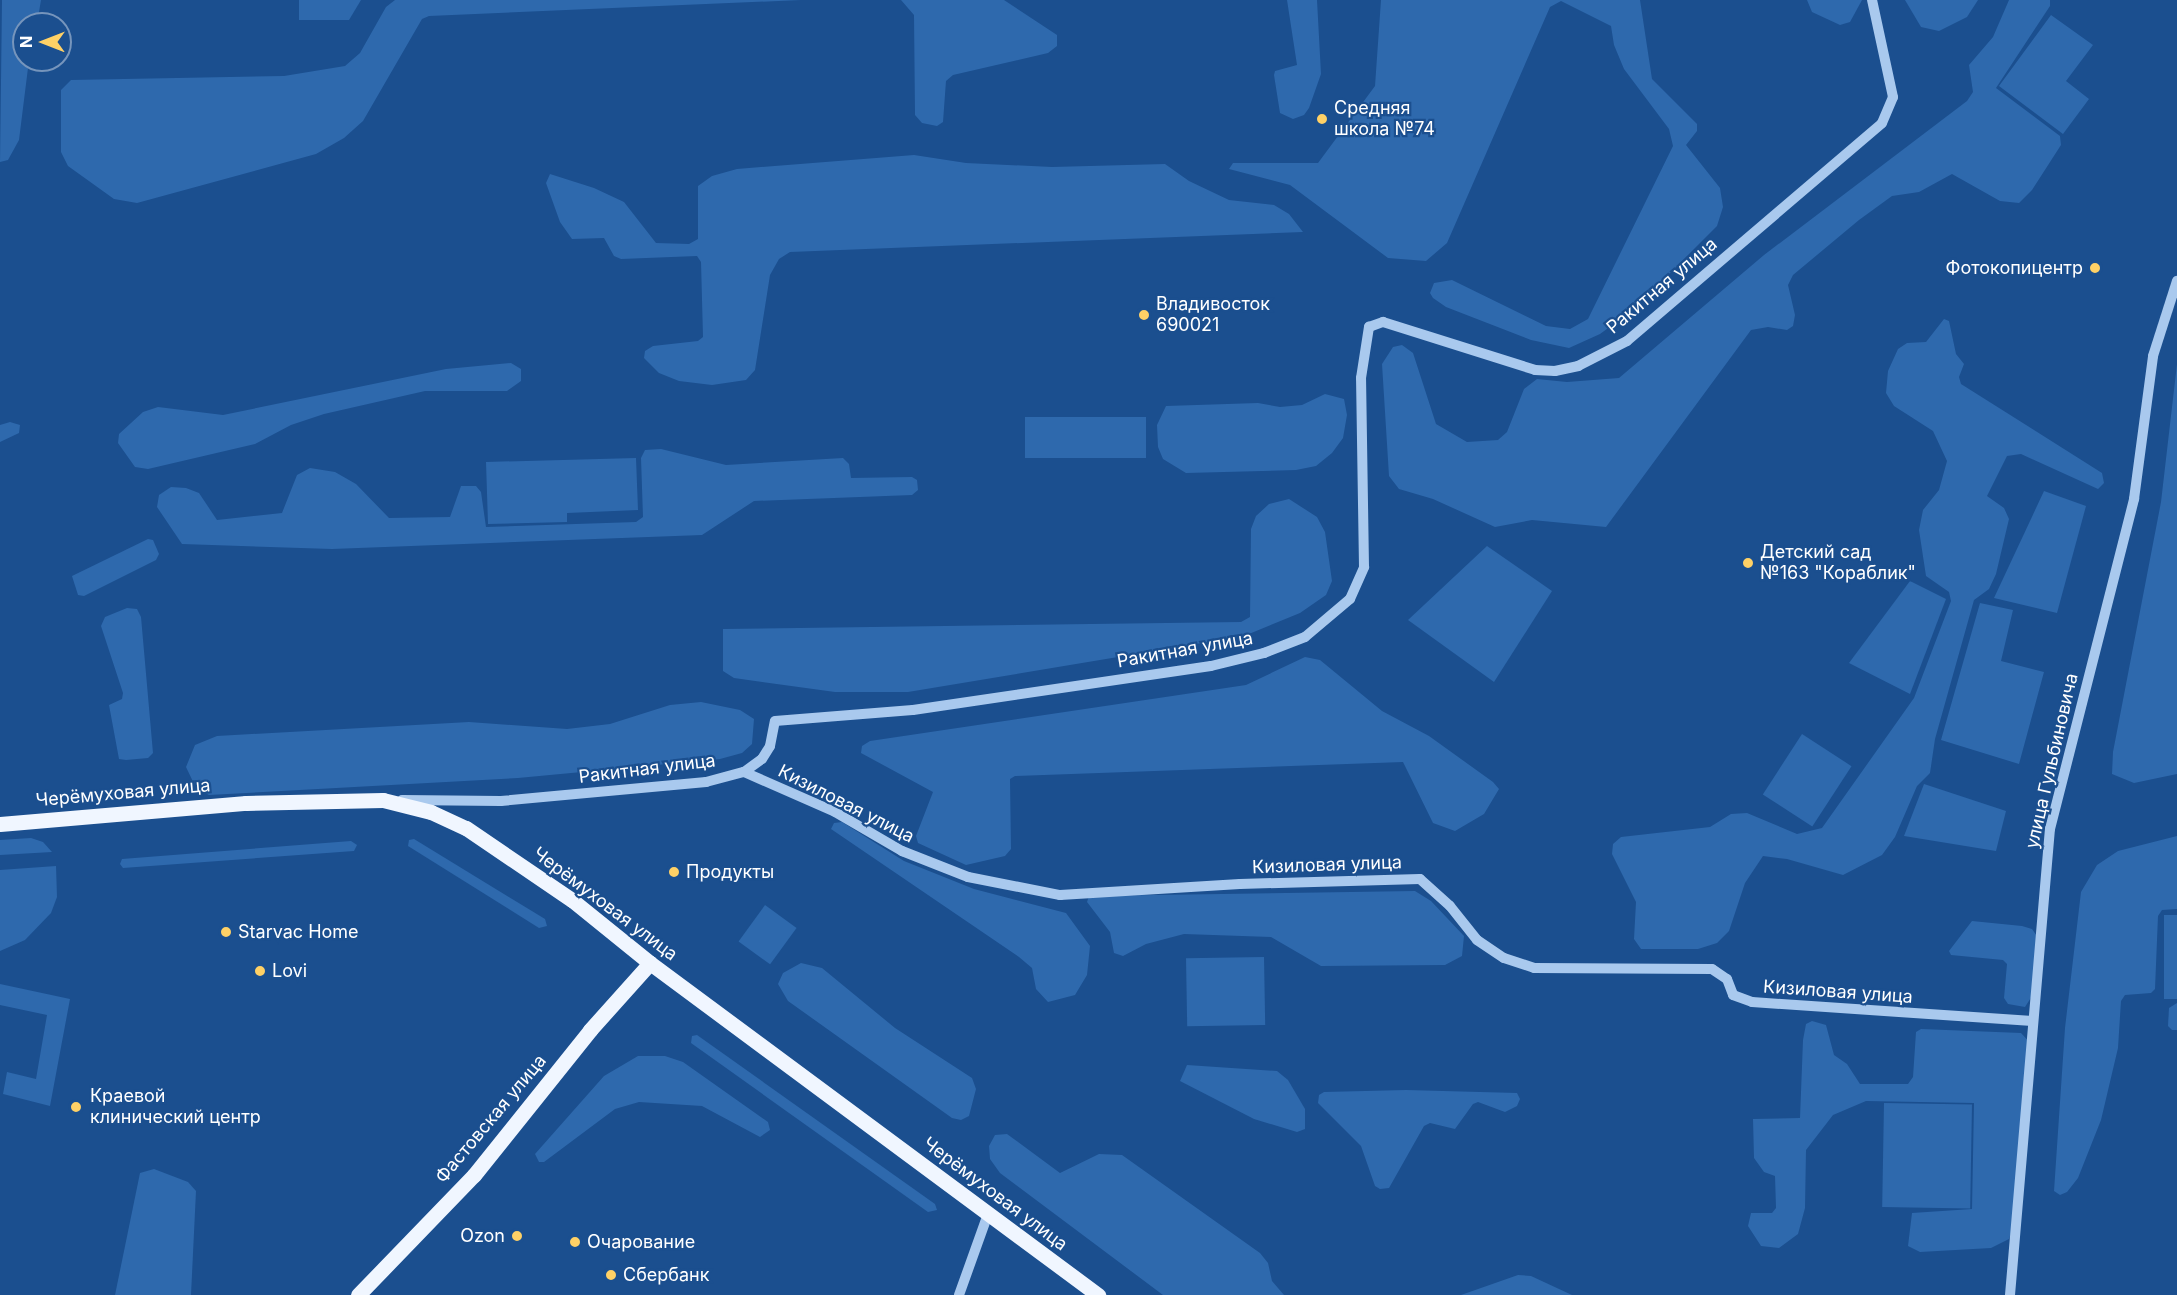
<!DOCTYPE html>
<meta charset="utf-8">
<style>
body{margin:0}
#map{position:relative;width:2177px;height:1295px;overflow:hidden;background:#1b4f8f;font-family:Inter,sans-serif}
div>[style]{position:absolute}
.green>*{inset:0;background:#2e69ad;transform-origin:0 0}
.minor>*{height:10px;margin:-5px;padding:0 5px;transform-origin:5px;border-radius:5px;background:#a9c9ee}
.major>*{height:15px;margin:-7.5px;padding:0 7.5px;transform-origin:7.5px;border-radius:7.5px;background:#f0f6ff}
.dots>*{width:16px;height:16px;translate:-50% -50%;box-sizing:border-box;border:3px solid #1b4f8f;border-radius:50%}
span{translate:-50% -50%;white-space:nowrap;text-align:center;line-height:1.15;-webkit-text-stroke:4.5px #1b4f8f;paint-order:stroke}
.poi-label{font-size:18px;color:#fff}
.left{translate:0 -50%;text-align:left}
.right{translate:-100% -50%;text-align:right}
.street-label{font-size:18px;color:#fff}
.north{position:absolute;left:12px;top:12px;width:60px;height:60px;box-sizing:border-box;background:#1b4f8f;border:2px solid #7695bc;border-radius:50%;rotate:270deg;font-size:16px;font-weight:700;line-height:24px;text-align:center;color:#fff}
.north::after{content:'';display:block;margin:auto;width:21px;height:27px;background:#ffd166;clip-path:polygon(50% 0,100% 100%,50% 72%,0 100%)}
</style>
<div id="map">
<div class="green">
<div style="clip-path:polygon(2px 0,41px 0,37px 24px,24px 24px,24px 60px,29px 60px,19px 140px,8px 160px,0 162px)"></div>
<div style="clip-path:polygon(299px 0,361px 0,349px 20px,299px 20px)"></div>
<div style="clip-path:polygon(395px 0,801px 0,429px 16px,422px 19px,363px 121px,344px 138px,316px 154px,137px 203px,114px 199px,68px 166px,61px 152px,61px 90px,71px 80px,284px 76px,345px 66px,360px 53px,386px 7px)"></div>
<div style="clip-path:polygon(901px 0,1004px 0,1057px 35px,1057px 46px,1048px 53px,953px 75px,946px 81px,943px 122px,937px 126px,922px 123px,915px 115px,914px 15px)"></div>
<div style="clip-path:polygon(1287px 0,1317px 0,1321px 74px,1309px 108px,1304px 115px,1293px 119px,1280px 113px,1274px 75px,1275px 71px,1297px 65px)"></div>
<div style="clip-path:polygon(1381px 0,1640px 0,1652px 79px,1697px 124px,1697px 131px,1686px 145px,1720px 188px,1723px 207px,1717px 226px,1634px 309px,1600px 334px,1569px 348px,1531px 340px,1446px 307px,1433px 298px,1430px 293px,1434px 283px,1452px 280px,1546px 326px,1570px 329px,1588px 319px,1673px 146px,1669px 129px,1624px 69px,1614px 45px,1611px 26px,1561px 1px,1550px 7px,1447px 243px,1426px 261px,1388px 258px,1290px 185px,1229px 169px,1233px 163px,1318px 163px,1375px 86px)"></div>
<div style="clip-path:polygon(1807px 0,1862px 0,1850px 22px,1840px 25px,1812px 12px)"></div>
<div style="clip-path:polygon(1905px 0,1978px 0,1967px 17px,1939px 31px,1921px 27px)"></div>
<div style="clip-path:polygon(2009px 0,2050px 0,2050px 6px,1996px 88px,2060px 136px,2061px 145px,2032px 190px,2019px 203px,2000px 201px,1952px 174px,1919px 192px,1892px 196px,1859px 220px,1793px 275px,1788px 285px,1795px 315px,1793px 326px,1787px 330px,1768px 327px,1751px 330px,1606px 527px,1532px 520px,1495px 527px,1433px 499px,1399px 489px,1389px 476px,1382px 364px,1393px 347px,1402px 345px,1413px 353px,1436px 424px,1467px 442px,1498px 440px,1507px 432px,1524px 389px,1537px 379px,1567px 382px,1619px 378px,1764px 255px,1967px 101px,1973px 92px,1969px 65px,1993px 37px)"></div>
<div style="clip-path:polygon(2051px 15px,2093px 45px,2066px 81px,2089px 99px,2063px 134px,1999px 86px)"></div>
<div style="clip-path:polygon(914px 155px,966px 163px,1052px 167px,1165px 164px,1189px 181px,1229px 200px,1274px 205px,1289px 214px,1303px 232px,790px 252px,779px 259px,770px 275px,755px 370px,746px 380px,712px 385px,679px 381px,659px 373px,644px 358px,645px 351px,653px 346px,698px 341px,703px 337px,701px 262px,697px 256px,621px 259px,614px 256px,604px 238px,572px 239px,560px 222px,546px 183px,550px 174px,594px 188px,624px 202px,656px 243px,689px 244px,698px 239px,698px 186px,712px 176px,737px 169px)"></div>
<div style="clip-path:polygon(1944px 319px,1949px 321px,1956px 354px,1964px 364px,1959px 377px,1961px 384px,2102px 473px,2104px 483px,2098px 489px,2021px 454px,2007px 456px,1987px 496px,2004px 508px,2009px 519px,1996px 574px,1989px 589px,1974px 600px,1935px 739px,1930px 773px,1917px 786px,1895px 837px,1882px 855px,1843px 875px,1787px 859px,1763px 856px,1745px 883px,1729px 931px,1717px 943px,1698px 949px,1641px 949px,1634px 939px,1636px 902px,1612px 854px,1613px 844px,1621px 837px,1710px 827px,1731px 814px,1747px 813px,1797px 834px,1822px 828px,1914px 698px,1951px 601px,1949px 592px,1926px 576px,1919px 530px,1923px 510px,1939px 490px,1947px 461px,1933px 431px,1894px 406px,1886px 393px,1888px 371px,1898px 349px,1907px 343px,1926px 342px)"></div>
<div style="clip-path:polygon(511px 363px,521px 369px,521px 381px,507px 391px,425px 391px,324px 414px,291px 425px,255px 444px,148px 469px,135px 467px,118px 443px,119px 434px,143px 412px,158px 407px,223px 415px,446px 369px)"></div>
<div style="clip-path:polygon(2177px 364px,2177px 774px,2134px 783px,2112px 774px,2113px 752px,2161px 502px)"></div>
<div style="clip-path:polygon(1325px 394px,1344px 399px,1347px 415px,1343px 438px,1332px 453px,1316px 466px,1296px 470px,1186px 473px,1163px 459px,1158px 447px,1157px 425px,1166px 406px,1258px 403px,1280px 407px,1302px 405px)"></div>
<div style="left:1146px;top:417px;width:41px;height:121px;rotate:90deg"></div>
<div style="clip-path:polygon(10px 422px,20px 425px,19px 433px,0 442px,0 425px)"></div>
<div style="clip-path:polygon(661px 449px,726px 465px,843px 458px,849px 464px,851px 478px,912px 477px,917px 480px,918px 490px,912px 495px,754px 501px,702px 535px,332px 549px,182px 544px,157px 507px,159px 495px,171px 487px,186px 488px,199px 493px,217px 520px,282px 513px,297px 475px,310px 468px,335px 472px,356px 484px,389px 518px,450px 517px,461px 486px,476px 486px,481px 492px,486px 527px,636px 522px,643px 517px,641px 458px,645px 450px)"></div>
<div style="clip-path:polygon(636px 458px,638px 510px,567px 513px,567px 522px,488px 524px,486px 462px)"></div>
<div style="clip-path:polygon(2044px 491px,2086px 506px,2057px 613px,1994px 598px)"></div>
<div style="clip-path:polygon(1289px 499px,1317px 517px,1325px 532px,1332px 581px,1326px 595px,1300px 613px,1244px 636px,908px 692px,835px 692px,734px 678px,723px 671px,723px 629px,1241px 622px,1250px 617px,1251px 529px,1256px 516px,1269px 504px)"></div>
<div style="clip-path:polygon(148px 539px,153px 540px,159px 554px,156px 560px,84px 596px,78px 595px,72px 576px)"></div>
<div style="clip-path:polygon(1487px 546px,1552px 591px,1494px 682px,1408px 620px)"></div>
<div style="clip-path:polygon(1910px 581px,1946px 599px,1910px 694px,1849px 663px)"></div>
<div style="clip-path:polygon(1980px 603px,2013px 610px,2001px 661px,2044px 672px,2019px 764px,1941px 740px)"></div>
<div style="clip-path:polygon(127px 608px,137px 609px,141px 617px,153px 753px,148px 758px,126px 760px,119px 759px,109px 705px,122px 699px,123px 693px,101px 626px,105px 617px)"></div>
<div style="clip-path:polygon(1305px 657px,1320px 660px,1382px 711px,1429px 736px,1493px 782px,1499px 789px,1484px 814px,1455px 831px,1433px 823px,1403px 762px,1015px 776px,1010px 779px,1011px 849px,1005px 856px,966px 865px,918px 843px,916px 836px,933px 792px,861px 753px,862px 746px,870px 741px,1246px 685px)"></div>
<div style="clip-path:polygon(701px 702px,740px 710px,754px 719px,752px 744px,742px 753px,720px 759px,518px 778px,209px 795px,196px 788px,186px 767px,195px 745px,217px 736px,469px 722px,567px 729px,610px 724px,670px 705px)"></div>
<div style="left:1802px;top:734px;width:59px;height:72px;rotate:33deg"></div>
<div style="clip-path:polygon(1924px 784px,2006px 811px,1996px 851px,1904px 836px)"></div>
<div style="clip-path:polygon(842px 822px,904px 861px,974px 889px,1066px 913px,1090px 946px,1087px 975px,1075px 995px,1048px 1002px,1036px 989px,1032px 968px,1019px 957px,831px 829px,834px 823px)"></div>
<div style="clip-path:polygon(2177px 836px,2177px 909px,2162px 910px,2158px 916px,2155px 989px,2151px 993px,2125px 995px,2121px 1001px,2118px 1048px,2101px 1120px,2078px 1178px,2067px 1192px,2060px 1195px,2054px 1191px,2065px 1028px,2081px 892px,2097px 865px,2118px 851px)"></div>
<div style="clip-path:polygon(31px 838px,43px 842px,52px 852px,0 855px,0 840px)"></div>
<div style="clip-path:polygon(414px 839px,545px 919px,547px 926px,539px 928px,408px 846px,409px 840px)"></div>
<div style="clip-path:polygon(351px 841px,357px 845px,354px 851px,123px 868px,120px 864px,122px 859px)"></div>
<div style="clip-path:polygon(56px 866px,57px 897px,51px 913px,25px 940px,0 951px,0 870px)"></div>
<div style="clip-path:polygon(1415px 891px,1431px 901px,1464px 936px,1462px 956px,1445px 965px,1321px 966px,1271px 937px,1184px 934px,1146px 944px,1123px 956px,1114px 953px,1110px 932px,1087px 902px,1089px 896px)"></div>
<div style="left:765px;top:905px;width:39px;height:45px;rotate:36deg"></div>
<div style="left:2164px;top:915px;width:13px;height:84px"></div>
<div style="clip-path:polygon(1972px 921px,2022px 926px,2032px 929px,2039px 939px,2032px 996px,2025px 1007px,2008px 1004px,2004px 998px,2007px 964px,2003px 960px,1951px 955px,1949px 951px)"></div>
<div style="left:1264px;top:957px;width:68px;height:78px;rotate:89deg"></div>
<div style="clip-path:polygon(801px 963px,822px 968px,895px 1028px,972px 1078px,976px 1089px,969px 1116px,961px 1120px,952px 1118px,788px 1001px,778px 984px,783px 973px)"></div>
<div style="clip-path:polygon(0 984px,70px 999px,50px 1106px,3px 1094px,7px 1072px,36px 1079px,47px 1015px,0 1005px)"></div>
<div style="clip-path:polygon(2177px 1003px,2177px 1030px,2172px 1030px,2168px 1026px,2169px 1008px)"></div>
<div style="clip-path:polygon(1812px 1021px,1826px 1025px,1834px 1055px,1847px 1064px,1860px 1084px,1908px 1084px,1913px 1077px,1916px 1032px,1921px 1029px,2021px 1033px,2034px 1047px,2022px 1203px,2009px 1239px,1991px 1248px,1920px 1252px,1908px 1246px,1912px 1213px,1972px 1209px,1974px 1103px,1866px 1101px,1833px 1115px,1806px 1150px,1805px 1208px,1798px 1234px,1779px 1248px,1761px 1246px,1748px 1226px,1751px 1213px,1772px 1213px,1776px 1208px,1775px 1176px,1764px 1172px,1754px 1158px,1753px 1119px,1800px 1118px,1803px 1040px,1806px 1024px)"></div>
<div style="clip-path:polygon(697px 1035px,935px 1204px,937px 1210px,928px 1212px,691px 1043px,692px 1036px)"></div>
<div style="clip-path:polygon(638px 1056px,665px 1056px,683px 1062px,768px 1122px,770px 1130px,760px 1137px,702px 1106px,639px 1102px,615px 1109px,544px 1162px,539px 1162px,535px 1154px,604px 1076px)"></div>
<div style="clip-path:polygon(1187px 1065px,1277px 1071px,1288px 1080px,1305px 1109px,1305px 1129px,1297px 1132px,1254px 1119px,1180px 1081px)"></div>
<div style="clip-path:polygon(1406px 1090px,1517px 1093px,1520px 1099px,1517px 1106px,1505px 1112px,1478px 1102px,1473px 1104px,1455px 1129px,1430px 1123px,1424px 1126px,1389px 1188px,1380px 1189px,1375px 1186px,1361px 1146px,1318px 1103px,1319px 1095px,1324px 1092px)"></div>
<div style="left:1884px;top:1103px;width:88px;height:104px;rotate:1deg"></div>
<div style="clip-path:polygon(1007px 1134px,1060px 1173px,1099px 1154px,1122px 1155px,1260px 1253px,1268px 1263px,1272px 1281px,1284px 1295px,1163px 1295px,1000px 1173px,990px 1159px,989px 1146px,995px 1135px)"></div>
<div style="clip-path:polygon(154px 1169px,188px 1182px,196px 1191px,191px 1295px,115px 1295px,140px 1173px)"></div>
<div style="clip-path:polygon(1518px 1275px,1531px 1276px,1572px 1295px,1461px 1295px)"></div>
</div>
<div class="minor">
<div style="left:744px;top:772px;width:99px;rotate:23.7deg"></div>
<div style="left:835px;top:812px;width:78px;rotate:30.2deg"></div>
<div style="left:902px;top:851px;width:71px;rotate:21.5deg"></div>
<div style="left:968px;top:877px;width:94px;rotate:11.1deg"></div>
<div style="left:1060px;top:895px;width:180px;rotate:-3.5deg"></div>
<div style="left:1240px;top:884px;width:180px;rotate:-1.6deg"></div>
<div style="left:1420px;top:879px;width:40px;rotate:42deg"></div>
<div style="left:1450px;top:906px;width:43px;rotate:51.5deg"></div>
<div style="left:1477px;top:940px;width:32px;rotate:34deg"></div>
<div style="left:1504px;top:958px;width:32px;rotate:18deg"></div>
<div style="left:1534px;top:968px;width:178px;rotate:0.3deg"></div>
<div style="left:1712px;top:969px;width:18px;rotate:34deg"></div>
<div style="left:1727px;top:979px;width:17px;rotate:69deg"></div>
<div style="left:1733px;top:995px;width:20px;rotate:20deg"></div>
<div style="left:1752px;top:1002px;width:281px;rotate:3.9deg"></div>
<div style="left:402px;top:800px;width:99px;rotate:0.6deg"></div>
<div style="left:501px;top:801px;width:206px;rotate:-5.3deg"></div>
<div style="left:706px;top:782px;width:39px;rotate:-15deg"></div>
<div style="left:744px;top:772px;width:22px;rotate:-36deg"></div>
<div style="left:762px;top:759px;width:15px;rotate:-58deg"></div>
<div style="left:770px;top:746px;width:25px;rotate:-79deg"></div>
<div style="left:775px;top:721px;width:138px;rotate:-4.6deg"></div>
<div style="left:913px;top:710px;width:301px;rotate:-8.4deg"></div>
<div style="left:1211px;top:666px;width:55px;rotate:-13.8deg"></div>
<div style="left:1264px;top:653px;width:44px;rotate:-21.3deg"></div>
<div style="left:1305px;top:637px;width:59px;rotate:-40.2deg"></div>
<div style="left:1350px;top:599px;width:35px;rotate:-66deg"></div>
<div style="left:1364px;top:567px;width:189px;rotate:-90.9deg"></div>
<div style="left:1361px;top:378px;width:52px;rotate:-81.1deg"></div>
<div style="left:1369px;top:327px;width:15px;rotate:-20deg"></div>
<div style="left:1383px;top:322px;width:159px;rotate:17.5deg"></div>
<div style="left:1535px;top:370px;width:20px;rotate:3deg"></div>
<div style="left:1555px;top:371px;width:24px;rotate:-12deg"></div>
<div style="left:1578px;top:366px;width:55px;rotate:-27deg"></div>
<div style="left:1627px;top:341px;width:335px;rotate:-40.5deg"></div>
<div style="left:1882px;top:123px;width:28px;rotate:-67deg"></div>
<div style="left:1893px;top:97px;width:99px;rotate:-102.2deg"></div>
<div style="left:959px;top:1295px;width:86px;rotate:-70.3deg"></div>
<div style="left:2010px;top:1295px;width:468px;rotate:-85.1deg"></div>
<div style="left:2050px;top:829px;width:341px;rotate:-75.7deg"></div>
<div style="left:2134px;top:499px;width:144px;rotate:-82.4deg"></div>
<div style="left:2153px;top:356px;width:79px;rotate:-72.3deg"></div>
</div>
<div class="major">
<div style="left:0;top:824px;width:247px;rotate:-4.9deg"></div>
<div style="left:246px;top:803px;width:137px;rotate:-1.3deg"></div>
<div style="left:383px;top:800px;width:49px;rotate:14deg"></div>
<div style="left:431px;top:812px;width:38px;rotate:25deg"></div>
<div style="left:466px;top:828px;width:128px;rotate:34.2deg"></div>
<div style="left:572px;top:900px;width:100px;rotate:38.9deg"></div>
<div style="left:650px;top:963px;width:558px;rotate:36.54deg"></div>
<div style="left:358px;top:1295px;width:167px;rotate:-46deg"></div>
<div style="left:474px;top:1175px;width:186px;rotate:-51.3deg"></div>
<div style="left:590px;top:1030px;width:90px;rotate:-48.2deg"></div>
</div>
<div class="dots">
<div style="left:1322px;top:119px;background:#ffd166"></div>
<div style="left:2095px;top:268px;background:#ffd166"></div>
<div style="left:1144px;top:315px;background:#ffd166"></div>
<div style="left:1748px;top:563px;background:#ffd166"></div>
<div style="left:674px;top:872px;background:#ffd166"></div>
<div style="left:226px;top:932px;background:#ffd166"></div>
<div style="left:260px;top:971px;background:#ffd166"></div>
<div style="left:76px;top:1107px;background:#ffd166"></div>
<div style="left:517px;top:1236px;background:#ffd166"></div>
<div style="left:575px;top:1242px;background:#ffd166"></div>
<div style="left:611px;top:1275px;background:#ffd166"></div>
</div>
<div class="poi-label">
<span class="left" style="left:1334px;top:119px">Средняя<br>школа №74</span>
<span class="right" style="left:2083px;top:268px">Фотокопицентр</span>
<span class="left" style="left:1156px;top:315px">Владивосток<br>690021</span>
<span class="left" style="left:1760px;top:563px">Детский сад<br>№163 "Кораблик"</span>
<span class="left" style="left:686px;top:872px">Продукты</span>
<span class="left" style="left:238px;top:932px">Starvac Home</span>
<span class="left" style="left:272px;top:971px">Lovi</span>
<span class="left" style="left:90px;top:1107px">Краевой<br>клинический центр</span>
<span class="right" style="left:505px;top:1236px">Ozon</span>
<span class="left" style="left:587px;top:1242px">Очарование</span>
<span class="left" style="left:623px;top:1275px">Сбербанк</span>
</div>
<div class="street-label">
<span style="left:1662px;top:286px;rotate:-40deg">Ракитная улица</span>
<span style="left:1185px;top:650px;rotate:-10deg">Ракитная улица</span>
<span style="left:2052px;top:761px;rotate:-77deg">улица Гульбиновича</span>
<span style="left:647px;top:769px;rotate:-7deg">Ракитная улица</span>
<span style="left:123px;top:793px;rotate:-5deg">Черёмуховая улица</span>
<span style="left:846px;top:804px;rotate:27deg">Кизиловая улица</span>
<span style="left:1327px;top:865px;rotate:-2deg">Кизиловая улица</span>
<span style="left:605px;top:904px;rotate:37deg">Черёмуховая улица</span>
<span style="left:1838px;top:992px;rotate:4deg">Кизиловая улица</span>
<span style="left:491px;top:1119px;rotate:-50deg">Фастовская улица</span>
<span style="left:995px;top:1194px;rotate:37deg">Черёмуховая улица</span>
</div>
<div class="north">N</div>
</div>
